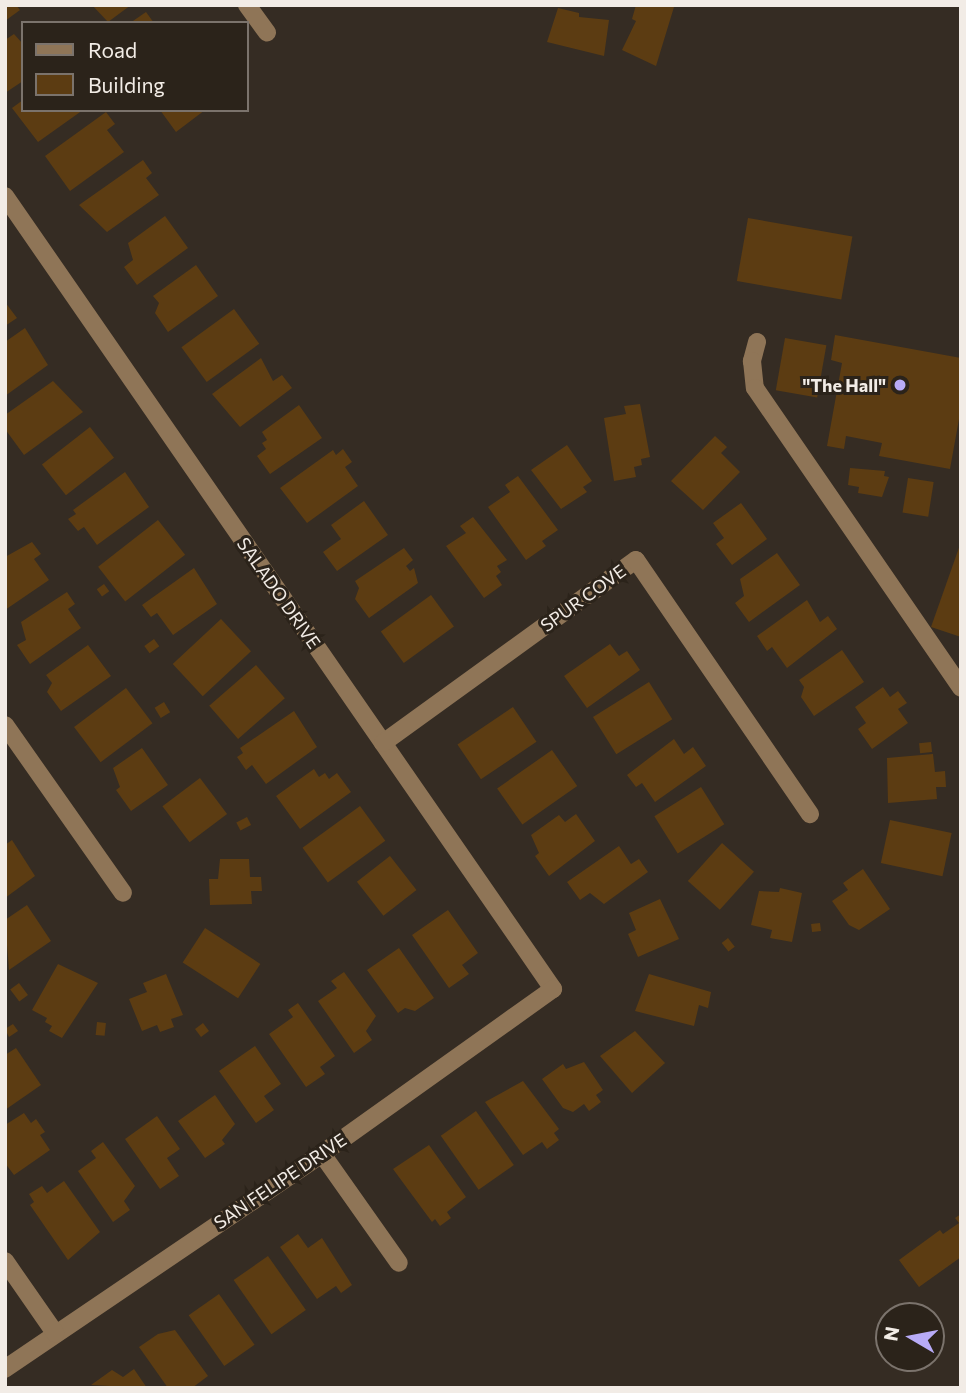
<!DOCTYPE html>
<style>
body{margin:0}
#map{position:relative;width:966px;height:1393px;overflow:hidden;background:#352c23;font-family:Commissioner,sans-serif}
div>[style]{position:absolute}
.building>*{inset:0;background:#5c3c12;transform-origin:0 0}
.minor>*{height:18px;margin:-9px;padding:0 9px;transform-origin:9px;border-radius:9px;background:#8f7557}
.dots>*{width:19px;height:19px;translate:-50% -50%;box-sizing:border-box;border:4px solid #2b231a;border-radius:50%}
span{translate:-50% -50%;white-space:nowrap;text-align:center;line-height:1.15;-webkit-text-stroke:6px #2b231a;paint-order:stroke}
.poi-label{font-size:18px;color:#f2ece6;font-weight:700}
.right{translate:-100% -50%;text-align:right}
.street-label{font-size:18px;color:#f2ece6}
.frame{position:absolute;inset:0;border:7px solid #f2ece6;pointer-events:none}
.legend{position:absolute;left:21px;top:21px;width:228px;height:91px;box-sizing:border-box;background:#2b231a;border:2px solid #7b736c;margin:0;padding:9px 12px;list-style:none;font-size:21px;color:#f2ece6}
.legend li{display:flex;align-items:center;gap:14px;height:35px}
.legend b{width:35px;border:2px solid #7b736c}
.north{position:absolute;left:875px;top:1302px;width:70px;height:70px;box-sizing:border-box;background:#2b231a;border:2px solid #7b736c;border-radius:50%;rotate:280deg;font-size:19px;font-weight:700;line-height:28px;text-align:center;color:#f2ece6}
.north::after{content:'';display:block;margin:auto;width:24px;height:32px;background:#b8abf7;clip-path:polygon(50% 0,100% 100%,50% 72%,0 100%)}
</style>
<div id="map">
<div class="building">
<div style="clip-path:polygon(5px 5px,16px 5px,20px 10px,5px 21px)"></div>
<div style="clip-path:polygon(92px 5px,131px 5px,108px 22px)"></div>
<div style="clip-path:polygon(636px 5px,674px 7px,656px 66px,622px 50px,636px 21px,632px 19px)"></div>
<div style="clip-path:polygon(558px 8px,579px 13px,579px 17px,609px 20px,604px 56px,547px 42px)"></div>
<div style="clip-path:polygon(146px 12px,154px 23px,130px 23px)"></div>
<div style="clip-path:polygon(14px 34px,23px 44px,23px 81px,5px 93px,5px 40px)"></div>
<div style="clip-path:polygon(23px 100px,23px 110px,83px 110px,38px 142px,12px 108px)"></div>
<div style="clip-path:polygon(160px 110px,205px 110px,176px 132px)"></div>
<div style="clip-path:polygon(106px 112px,115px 124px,107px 130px,124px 152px,70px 191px,45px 156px)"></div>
<div style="clip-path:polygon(143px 160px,152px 173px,146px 178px,159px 195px,107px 232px,79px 205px)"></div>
<div style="clip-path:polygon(165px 216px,188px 248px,137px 285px,124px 267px,133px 260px,128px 243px)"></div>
<div style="left:748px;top:218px;width:106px;height:64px;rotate:10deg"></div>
<div style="clip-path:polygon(196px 265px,218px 296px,168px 332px,155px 313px,159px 303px,153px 296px)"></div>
<div style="clip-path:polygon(5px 302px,17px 318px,5px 326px)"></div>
<div style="left:234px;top:309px;width:43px;height:65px;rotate:54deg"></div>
<div style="clip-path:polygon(25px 328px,48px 365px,5px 396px,5px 342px)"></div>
<div style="clip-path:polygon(835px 335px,961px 358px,961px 408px,950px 469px,879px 456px,882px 443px,846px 436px,844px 449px,827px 446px,842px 363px,831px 360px)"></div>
<div style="left:785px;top:338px;width:42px;height:53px;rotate:10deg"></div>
<div style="clip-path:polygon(261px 358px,273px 381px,282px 375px,292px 388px,240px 427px,212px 394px)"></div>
<div style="clip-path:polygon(53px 381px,83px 412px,24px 455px,5px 429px,5px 415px)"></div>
<div style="clip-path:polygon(640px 404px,650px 457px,641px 459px,642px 465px,634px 467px,636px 477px,614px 481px,604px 418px,626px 414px,624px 406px)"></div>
<div style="clip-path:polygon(299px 405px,322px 438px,270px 474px,257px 456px,266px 449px,262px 443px,267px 440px,262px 432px)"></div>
<div style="left:90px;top:427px;width:39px;height:61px;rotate:52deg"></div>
<div style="clip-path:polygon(715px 436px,727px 447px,721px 453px,740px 472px,703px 510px,671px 481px)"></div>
<div style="clip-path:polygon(567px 445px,592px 481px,583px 487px,587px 492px,561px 509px,531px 470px)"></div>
<div style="clip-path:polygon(343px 449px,352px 462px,345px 467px,358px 486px,307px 523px,280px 488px,333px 450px,336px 455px)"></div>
<div style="clip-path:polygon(850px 468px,885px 471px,884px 476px,889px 477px,882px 497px,858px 493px,859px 487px,848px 485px)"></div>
<div style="clip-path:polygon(125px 472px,149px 507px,97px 545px,84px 527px,78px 531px,68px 519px,76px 514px,73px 510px)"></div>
<div style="clip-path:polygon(518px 476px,558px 530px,542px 541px,546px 546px,526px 560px,488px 507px,510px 492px,505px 485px)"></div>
<div style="left:908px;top:478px;width:26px;height:35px;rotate:9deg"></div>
<div style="clip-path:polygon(364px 501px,388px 535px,337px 571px,323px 552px,341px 539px,331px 525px)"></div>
<div style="clip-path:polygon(741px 503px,767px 539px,732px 565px,716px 544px,724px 538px,713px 523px)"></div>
<div style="clip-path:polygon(473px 517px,507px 560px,497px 566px,501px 572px,496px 576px,502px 585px,484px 598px,446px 546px,466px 533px,460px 526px)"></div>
<div style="left:158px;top:520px;width:44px;height:76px;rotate:52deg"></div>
<div style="clip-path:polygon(32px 542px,41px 554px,34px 559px,49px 580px,5px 610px,5px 557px)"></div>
<div style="clip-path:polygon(961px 542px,961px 637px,931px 627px)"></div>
<div style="clip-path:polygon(404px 548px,413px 560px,406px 566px,410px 571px,414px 568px,418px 583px,369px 618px,355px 599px,359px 588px,355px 581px)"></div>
<div style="clip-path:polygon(777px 553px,800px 585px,749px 622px,735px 603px,744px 596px,740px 579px)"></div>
<div style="clip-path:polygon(194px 568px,217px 604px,173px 635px,157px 613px,151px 617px,142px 605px)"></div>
<div style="left:104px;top:584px;width:9px;height:9px;rotate:54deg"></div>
<div style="clip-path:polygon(67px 592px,75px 604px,68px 609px,81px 628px,30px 664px,17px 645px,26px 640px,21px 622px)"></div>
<div style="left:431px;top:595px;width:39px;height:62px;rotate:54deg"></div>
<div style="clip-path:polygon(807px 600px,820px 622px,828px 616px,837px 629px,787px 668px,772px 647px,767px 651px,757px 636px)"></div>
<div style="left:221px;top:619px;width:44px;height:66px;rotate:47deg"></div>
<div style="left:154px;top:639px;width:9px;height:12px;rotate:54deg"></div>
<div style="clip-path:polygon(610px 644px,619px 656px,627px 651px,640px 670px,587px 708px,564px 676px)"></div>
<div style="clip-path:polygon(88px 645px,111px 676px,61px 711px,47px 692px,52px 683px,46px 675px)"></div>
<div style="clip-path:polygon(842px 650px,864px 682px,814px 716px,801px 697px,804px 687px,799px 680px)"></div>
<div style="left:256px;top:665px;width:44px;height:62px;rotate:49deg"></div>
<div style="left:649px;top:682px;width:44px;height:66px;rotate:58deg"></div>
<div style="clip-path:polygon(883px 687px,890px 697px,898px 691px,907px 703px,898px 709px,908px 723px,872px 749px,858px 729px,866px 723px,855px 707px)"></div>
<div style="left:126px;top:688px;width:44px;height:65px;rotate:53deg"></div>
<div style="left:164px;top:702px;width:12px;height:11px;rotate:59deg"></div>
<div style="left:513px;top:707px;width:42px;height:67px;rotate:56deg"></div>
<div style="clip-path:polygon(294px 711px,317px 747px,266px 784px,252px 765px,246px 770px,237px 757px,243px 753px,240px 748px)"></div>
<div style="clip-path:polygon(674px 739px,684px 754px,693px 747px,706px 766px,655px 802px,642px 783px,636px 787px,627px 775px)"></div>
<div style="left:931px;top:742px;width:10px;height:12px;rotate:84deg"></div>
<div style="clip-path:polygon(142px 748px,168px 785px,131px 811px,116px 790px,120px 787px,113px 768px)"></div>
<div style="left:552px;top:750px;width:44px;height:67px;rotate:55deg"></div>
<div style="clip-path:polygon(933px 754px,935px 772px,945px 771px,946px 787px,936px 787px,937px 799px,888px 803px,887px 758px)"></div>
<div style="clip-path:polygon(314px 769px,319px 777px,325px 773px,329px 779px,337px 773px,351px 792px,300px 829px,276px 796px)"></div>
<div style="left:200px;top:778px;width:45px;height:47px;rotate:53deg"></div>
<div style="left:701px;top:787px;width:44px;height:55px;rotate:58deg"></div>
<div style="left:360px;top:806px;width:43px;height:71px;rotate:54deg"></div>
<div style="clip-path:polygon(576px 814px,595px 841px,549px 876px,535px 856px,539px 853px,531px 835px,559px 815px,565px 822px)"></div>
<div style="left:247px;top:817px;width:9px;height:12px;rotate:63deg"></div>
<div style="left:890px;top:820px;width:63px;height:44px;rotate:12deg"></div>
<div style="clip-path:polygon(12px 840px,35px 876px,5px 898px,5px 845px)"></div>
<div style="left:722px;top:843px;width:43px;height:51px;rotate:42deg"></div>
<div style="clip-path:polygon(619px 846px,631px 864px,639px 859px,648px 872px,604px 904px,590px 893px,580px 900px,567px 882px)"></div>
<div style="left:390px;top:856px;width:43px;height:42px;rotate:52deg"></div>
<div style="clip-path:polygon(220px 859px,249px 859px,250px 877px,261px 877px,262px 891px,251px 891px,252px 904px,210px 905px,209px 879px,218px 879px)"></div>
<div style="clip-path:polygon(863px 869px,890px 909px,859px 930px,849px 925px,832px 901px,848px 890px,843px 883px)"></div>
<div style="clip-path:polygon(780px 888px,802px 893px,792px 942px,770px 938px,772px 930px,751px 925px,759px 891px,779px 892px)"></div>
<div style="clip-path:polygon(660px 899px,679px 939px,638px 957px,628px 934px,636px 930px,629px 913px)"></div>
<div style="clip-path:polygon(27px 905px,51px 941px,9px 970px,5px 920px)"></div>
<div style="clip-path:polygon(448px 910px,478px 953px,462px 965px,469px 974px,449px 988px,412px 935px)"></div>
<div style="left:820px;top:923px;width:8px;height:9px;rotate:83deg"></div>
<div style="left:205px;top:928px;width:66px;height:41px;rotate:33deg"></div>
<div style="left:728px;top:938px;width:11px;height:8px;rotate:52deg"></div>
<div style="clip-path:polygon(399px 948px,434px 998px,415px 1011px,405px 1008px,398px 1013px,367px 970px)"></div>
<div style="clip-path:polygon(58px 964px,98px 983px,62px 1038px,49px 1031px,52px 1026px,45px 1022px,47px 1018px,32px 1010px)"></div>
<div style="clip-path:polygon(344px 972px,376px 1016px,366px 1031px,372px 1040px,354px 1053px,318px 1001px,337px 988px,331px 981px)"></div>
<div style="clip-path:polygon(166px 974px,183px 1015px,171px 1019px,174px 1027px,160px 1032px,157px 1025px,142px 1031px,129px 999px,147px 992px,143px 983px)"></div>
<div style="clip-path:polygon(649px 974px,711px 992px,708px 1008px,699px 1005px,694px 1026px,635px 1011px)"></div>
<div style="left:19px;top:983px;width:15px;height:11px;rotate:53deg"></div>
<div style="clip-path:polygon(298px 1003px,335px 1056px,320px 1067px,325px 1074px,306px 1087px,269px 1034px,293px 1017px,288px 1010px)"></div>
<div style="left:97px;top:1022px;width:9px;height:13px;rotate:6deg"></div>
<div style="left:203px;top:1023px;width:10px;height:10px;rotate:53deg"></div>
<div style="clip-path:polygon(13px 1024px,18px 1031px,9px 1037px,5px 1029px)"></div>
<div style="clip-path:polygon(635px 1031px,665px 1063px,632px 1093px,600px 1056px)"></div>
<div style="clip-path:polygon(255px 1046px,281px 1084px,264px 1096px,274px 1110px,256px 1123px,219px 1071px)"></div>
<div style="clip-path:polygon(16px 1048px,41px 1085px,5px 1110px,5px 1055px)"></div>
<div style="clip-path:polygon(584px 1062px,603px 1090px,596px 1095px,601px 1102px,589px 1111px,584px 1104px,573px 1112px,563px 1108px,542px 1079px,563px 1064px,566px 1069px)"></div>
<div style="clip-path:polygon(523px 1081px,559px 1129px,554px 1133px,559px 1140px,547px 1149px,542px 1142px,523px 1155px,485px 1102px)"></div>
<div style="clip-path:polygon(215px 1095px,235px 1124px,222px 1140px,225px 1144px,205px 1158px,178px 1121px)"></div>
<div style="left:476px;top:1111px;width:66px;height:43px;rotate:55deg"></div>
<div style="clip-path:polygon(24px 1113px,31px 1123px,36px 1119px,45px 1132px,40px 1135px,50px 1150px,14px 1175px,5px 1163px,5px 1125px)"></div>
<div style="clip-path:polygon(157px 1116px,180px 1149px,167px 1158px,179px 1176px,160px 1189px,125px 1139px)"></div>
<div style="clip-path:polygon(103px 1142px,135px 1186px,124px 1201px,130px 1210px,113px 1222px,78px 1171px,96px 1158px,91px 1151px)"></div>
<div style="clip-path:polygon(429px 1145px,466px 1197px,447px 1212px,451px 1218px,440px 1226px,435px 1219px,432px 1222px,393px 1169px)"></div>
<div style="clip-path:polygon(64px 1181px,100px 1232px,68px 1260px,30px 1205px,34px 1202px,29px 1194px,42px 1186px,47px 1193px)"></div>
<div style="clip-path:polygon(961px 1214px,961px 1257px,919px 1287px,899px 1260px,940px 1230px,943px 1234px,959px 1223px,955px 1218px)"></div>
<div style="clip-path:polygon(298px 1234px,308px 1248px,322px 1238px,352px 1285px,341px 1293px,336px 1286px,317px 1299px,280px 1247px)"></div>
<div style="left:268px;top:1256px;width:66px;height:42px;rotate:55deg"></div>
<div style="left:219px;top:1294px;width:62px;height:37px;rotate:55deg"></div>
<div style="clip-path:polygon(175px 1330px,208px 1376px,192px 1388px,168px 1388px,139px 1347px,158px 1334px)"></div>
<div style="clip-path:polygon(134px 1369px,147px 1388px,91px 1385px,112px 1370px,123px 1377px)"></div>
</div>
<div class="minor">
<div style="left:247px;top:5px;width:34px;rotate:54deg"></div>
<div style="left:5px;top:196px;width:964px;rotate:55.35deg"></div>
<div style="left:553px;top:989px;width:284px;rotate:144.5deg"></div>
<div style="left:322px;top:1154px;width:383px;rotate:145.9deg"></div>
<div style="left:757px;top:342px;width:20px;rotate:105deg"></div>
<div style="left:752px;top:361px;width:27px;rotate:84deg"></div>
<div style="left:755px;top:388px;width:364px;rotate:55.5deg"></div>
<div style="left:5px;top:725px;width:205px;rotate:54.9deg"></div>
<div style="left:383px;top:743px;width:312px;rotate:-35.9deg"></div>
<div style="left:636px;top:560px;width:308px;rotate:55.6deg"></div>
<div style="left:322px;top:1154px;width:133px;rotate:54.8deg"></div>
<div style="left:5px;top:1261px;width:88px;rotate:55.2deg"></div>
</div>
<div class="dots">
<div style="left:900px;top:385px;background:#b8abf7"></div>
</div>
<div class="poi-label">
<span class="right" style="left:886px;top:385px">"The Hall"</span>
</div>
<div class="street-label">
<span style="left:279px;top:593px;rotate:55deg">SALADO DRIVE</span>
<span style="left:583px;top:598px;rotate:-36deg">SPUR COVE</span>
<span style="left:280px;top:1181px;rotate:-34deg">SAN FELIPE DRIVE</span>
</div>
<div class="frame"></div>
<ul class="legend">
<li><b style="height:9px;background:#8f7557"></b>Road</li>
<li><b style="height:19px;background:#5c3c12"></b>Building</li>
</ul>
<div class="north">N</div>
</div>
